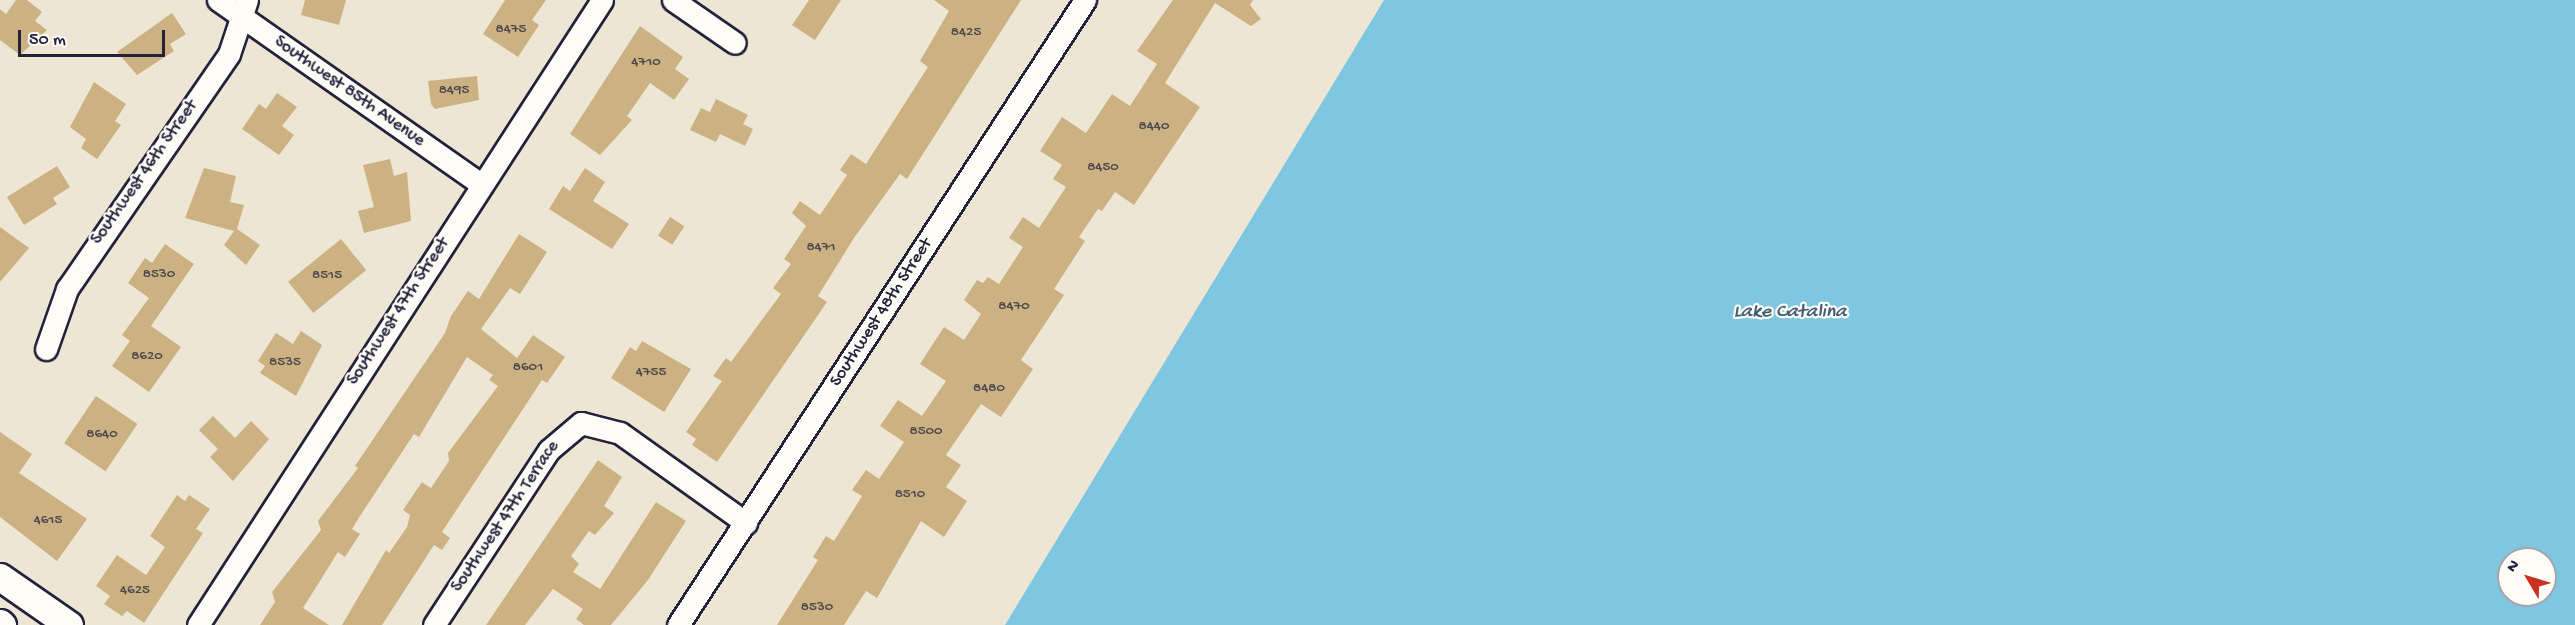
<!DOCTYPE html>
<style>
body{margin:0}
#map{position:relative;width:2575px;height:625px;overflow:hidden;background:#eee6d4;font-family:"Gochi Hand",sans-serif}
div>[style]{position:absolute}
.water>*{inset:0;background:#7fc7e0}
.building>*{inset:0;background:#ccb282;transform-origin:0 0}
.roads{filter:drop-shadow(2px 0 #22223b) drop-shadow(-2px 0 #22223b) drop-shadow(0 2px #22223b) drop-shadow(0 -2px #22223b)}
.minor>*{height:21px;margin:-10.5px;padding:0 10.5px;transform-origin:10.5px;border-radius:10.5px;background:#fdfcf7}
.major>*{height:27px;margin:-13.5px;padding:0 13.5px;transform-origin:13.5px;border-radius:13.5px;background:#fdfcf7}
span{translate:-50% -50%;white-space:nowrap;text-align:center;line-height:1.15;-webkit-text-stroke:4.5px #fdfcf7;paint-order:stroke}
.number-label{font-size:15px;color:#4c464d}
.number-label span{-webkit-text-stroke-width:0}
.street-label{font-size:18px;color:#22223b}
.water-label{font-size:20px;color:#435c75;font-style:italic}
.north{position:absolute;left:2497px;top:547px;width:60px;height:60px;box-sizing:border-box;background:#fdfcf7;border:2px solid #a5a5ac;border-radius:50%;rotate:308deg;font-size:16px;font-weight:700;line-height:24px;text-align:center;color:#22223b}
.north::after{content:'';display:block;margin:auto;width:21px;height:27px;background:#c8321e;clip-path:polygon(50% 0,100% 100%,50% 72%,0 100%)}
.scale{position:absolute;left:18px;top:30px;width:147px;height:27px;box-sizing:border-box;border:3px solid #22223b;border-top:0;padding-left:8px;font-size:18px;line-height:21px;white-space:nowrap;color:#22223b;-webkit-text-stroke:4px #fdfcf7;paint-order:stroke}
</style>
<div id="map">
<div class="water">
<div style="clip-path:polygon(evenodd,1384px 0,2575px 0,2575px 625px,1005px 625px,1384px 0,2509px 559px,2545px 559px,2545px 595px,2509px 595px,2509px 559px)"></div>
</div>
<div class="building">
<div style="clip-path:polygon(16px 0,27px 0,42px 12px,35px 21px,47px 30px,20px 55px,0 40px,0 9px,6px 14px)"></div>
<div style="clip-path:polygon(305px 0,346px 0,339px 25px,301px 15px)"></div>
<div style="clip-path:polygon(505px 0,546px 0,532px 20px,539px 25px,518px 57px,483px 34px)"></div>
<div style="clip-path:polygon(809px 0,841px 0,815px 40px,792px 25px)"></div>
<div style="clip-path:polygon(934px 0,1021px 0,907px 179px,900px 174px,854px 238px,818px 296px,827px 302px,717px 462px,692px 445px,696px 439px,686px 432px,722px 381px,713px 376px,726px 358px,731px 362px,781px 294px,773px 288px,791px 264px,784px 259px,806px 226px,792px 213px,800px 201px,820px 215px,847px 175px,840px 170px,851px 154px,866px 164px,928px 67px,920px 61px,949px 11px)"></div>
<div style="clip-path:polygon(1173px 0,1253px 0,1250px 5px,1261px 19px,1251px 26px,1215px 3px,1165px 83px,1200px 107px,1134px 205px,1115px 192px,1102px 211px,1098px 209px,1079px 237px,1085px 241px,1054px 289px,1064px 295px,1021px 360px,1033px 369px,1001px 417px,981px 404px,946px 455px,961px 465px,946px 487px,967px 501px,944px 537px,921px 521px,877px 598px,866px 591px,844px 625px,777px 625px,818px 560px,813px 557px,826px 536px,834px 541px,862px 496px,852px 490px,866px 470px,879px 479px,904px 442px,880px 426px,898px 400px,922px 416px,946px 381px,920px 364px,944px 327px,964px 340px,981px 314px,964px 300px,977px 280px,983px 283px,988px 277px,999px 284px,1023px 247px,1009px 238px,1023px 217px,1039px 228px,1066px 187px,1053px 179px,1062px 165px,1040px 151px,1062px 117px,1086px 133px,1112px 94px,1130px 106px,1157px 64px,1137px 51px)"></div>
<div style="clip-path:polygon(172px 13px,186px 34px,170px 44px,174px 51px,137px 75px,117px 52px)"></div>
<div style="clip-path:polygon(640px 26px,683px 57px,675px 69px,689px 79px,674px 100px,650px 83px,627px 116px,632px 120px,600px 155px,570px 134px)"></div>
<div style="clip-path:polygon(477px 76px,479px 100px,435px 109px,431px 104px,428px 81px)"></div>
<div style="clip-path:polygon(94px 82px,126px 104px,115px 121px,121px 125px,97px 159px,81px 148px,86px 139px,70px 127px)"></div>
<div style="clip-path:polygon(277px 93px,297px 107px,282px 126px,294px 135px,279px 155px,242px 129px,259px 104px,266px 109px)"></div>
<div style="clip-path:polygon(716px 99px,748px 115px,743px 124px,753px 129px,745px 146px,720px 134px,716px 142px,690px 130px,701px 108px,710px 112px)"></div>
<div style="clip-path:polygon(390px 159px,394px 176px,407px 172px,411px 221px,364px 233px,358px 211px,374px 207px,363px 165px)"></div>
<div style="clip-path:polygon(57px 166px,70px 187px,53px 198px,57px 204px,24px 225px,7px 197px)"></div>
<div style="clip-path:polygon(204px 168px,236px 176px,230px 202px,244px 205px,237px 229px,260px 245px,246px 265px,224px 245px,234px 231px,185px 218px)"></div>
<div style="clip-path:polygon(585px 168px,605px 182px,593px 201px,629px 224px,612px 249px,549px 209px,563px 186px,570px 191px)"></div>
<div style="left:670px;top:217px;width:17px;height:22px;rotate:33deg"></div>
<div style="clip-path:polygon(0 227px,29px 248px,0 282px)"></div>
<div style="clip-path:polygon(519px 234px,547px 252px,520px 294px,510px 288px,481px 329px,517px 358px,533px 335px,565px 357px,547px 383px,542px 380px,442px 532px,450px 538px,442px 550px,434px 545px,382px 625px,342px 625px,386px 550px,389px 553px,407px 527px,410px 515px,403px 510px,422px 482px,431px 488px,449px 461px,448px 453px,498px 386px,489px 380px,493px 375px,467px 357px,419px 437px,414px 434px,360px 516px,352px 529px,360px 534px,345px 557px,338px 552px,303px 608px,329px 625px,260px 625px,275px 602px,272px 592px,321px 530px,318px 521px,358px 468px,355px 466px,445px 333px,451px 316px,468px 291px,479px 299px)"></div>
<div style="left:341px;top:239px;width:40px;height:68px;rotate:51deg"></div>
<div style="clip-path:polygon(165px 244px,194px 264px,151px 326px,181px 347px,149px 392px,112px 366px,130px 341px,122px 335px,149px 298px,128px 283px,145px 258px,152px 263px)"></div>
<div style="clip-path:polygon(301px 331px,322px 345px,296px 396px,260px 373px,265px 366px,258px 361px,276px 333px,293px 344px)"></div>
<div style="clip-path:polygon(642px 341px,691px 369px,664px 412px,611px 378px,630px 347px,636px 351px)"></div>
<div style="left:96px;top:396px;width:50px;height:57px;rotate:34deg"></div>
<div style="clip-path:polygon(213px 416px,235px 438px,251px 421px,269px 439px,233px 481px,210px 457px,218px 449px,199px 430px)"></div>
<div style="clip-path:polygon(0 432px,32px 454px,19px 473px,87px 519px,57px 561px,0 517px)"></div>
<div style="clip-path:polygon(598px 460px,622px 477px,604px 506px,614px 513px,595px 535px,589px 531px,571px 556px,579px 564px,573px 572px,600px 589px,656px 502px,686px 521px,648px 580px,611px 625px,584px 625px,576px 619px,583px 609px,553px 589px,525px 625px,486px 625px)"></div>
<div style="clip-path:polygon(177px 495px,185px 501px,189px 495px,210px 509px,196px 529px,203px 533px,144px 623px,127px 611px,122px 616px,104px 604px,110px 596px,96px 586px,117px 555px,146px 575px,165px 547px,150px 536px)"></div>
</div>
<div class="roads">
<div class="minor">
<div style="left:218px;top:0;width:321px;rotate:35deg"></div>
<div style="left:673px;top:0;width:75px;rotate:34.7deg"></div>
<div style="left:46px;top:349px;width:64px;rotate:-70.7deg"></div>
<div style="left:67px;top:289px;width:285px;rotate:-55.4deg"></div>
<div style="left:229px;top:54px;width:57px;rotate:-71.6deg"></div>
<div style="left:198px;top:625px;width:744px;rotate:-57.12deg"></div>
<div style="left:434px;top:625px;width:209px;rotate:-56.7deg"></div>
<div style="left:549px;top:450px;width:42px;rotate:-40.2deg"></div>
<div style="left:581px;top:423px;width:40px;rotate:14.4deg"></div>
<div style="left:620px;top:433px;width:155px;rotate:35.5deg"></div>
<div style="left:678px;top:625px;width:746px;rotate:-56.93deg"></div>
</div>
<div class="major">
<div style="left:0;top:577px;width:84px;rotate:34.8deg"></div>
<div style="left:0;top:623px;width:3px;rotate:45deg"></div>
</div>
</div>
<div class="number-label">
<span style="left:511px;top:30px">8475</span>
<span style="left:966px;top:33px">8425</span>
<span style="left:646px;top:63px">4710</span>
<span style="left:454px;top:91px">8495</span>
<span style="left:1154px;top:127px">8440</span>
<span style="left:1103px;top:168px">8450</span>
<span style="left:821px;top:248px">8471</span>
<span style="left:159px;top:275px">8530</span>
<span style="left:327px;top:276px">8515</span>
<span style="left:1014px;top:307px">8470</span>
<span style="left:147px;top:357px">8620</span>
<span style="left:285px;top:363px">8535</span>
<span style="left:528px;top:368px">8601</span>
<span style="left:651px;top:373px">4755</span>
<span style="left:989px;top:389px">8480</span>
<span style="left:926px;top:432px">8500</span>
<span style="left:102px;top:435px">8640</span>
<span style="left:910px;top:495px">8510</span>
<span style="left:48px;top:521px">4615</span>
<span style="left:135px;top:591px">4625</span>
<span style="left:817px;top:608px">8530</span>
</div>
<div class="street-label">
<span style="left:349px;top:92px;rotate:35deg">Southwest 85th Avenue</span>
<span style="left:145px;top:173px;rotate:-55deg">Southwest 46th Street</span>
<span style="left:399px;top:312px;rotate:-57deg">Southwest 47th Street</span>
<span style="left:882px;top:313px;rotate:-57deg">Southwest 48th Street</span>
<span style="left:506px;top:517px;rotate:-56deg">Southwest 47th Terrace</span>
</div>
<div class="water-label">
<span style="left:1790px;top:312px">Lake Catalina</span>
</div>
<div class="north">N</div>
<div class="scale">50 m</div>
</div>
